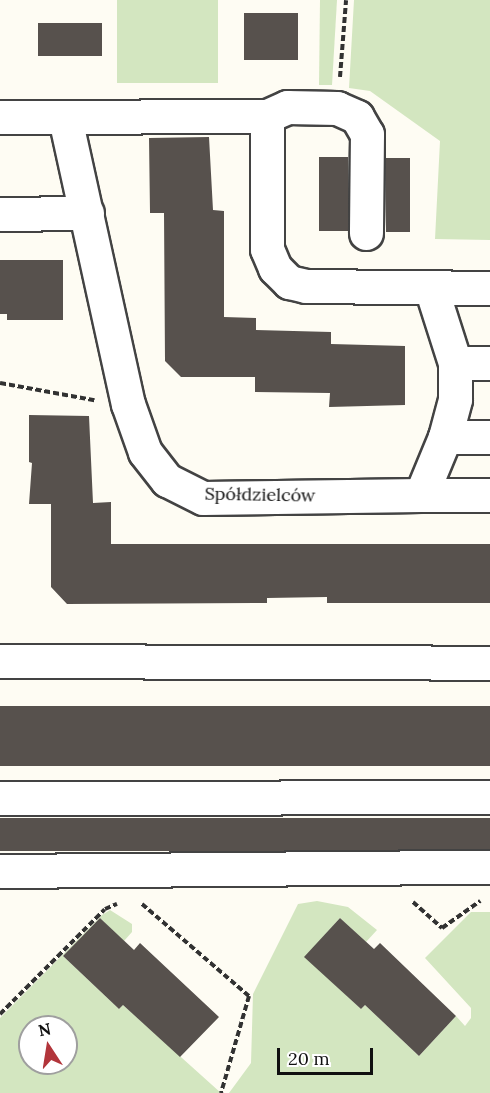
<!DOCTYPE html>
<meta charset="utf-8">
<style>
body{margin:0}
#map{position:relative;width:490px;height:1093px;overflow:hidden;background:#fefcf3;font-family:Lora,serif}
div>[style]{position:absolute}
.green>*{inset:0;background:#d3e6c0;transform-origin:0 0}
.building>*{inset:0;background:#57514d;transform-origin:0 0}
.path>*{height:4px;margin-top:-2px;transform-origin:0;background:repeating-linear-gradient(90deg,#323232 0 6px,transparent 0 9px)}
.roads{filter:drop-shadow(2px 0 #434343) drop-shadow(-2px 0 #434343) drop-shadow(0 2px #434343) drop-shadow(0 -2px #434343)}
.minor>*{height:33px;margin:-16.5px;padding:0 16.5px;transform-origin:16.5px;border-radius:16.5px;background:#fff}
span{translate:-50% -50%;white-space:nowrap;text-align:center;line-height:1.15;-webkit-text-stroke:6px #fff;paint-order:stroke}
.street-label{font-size:18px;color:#101010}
.north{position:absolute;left:18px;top:1015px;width:60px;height:60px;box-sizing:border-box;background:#fff;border:2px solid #9f9f9f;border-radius:50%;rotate:348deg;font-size:16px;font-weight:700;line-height:24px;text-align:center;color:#101010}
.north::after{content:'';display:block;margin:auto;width:21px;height:27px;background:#b2353b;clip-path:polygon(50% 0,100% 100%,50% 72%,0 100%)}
.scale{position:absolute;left:277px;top:1048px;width:96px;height:27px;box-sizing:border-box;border:3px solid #101010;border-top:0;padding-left:8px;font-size:18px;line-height:21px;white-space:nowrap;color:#101010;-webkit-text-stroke:4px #fff;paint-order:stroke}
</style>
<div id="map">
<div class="green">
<div style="left:117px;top:0;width:101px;height:83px"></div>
<div style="clip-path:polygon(320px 0,337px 0,332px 85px,319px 85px)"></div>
<div style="clip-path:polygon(354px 0,490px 0,490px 240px,435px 239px,440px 141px,370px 91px,349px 88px)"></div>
<div style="clip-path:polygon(317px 901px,348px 907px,377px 930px,366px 942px,340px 918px,305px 957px,361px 1009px,365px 1005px,419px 1056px,456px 1016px,465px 1026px,471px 1018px,471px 1008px,425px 958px,471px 912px,490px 912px,490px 1093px,229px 1093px,251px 1063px,253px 994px,298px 904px)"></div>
<div style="clip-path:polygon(evenodd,110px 910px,132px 924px,132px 932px,124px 941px,100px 918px,63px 956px,119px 1009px,123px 1005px,221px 1093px,0 1093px,0 1018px,102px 915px,110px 910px,30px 1027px,66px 1027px,66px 1063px,30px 1063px,30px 1027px)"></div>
</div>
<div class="building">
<div style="left:244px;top:13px;width:54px;height:47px"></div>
<div style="left:38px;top:23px;width:64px;height:33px"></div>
<div style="clip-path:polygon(209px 137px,213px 210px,224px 211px,224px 317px,256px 318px,256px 330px,331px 332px,331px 344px,405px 346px,405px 405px,329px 407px,330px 393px,255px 392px,255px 377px,181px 377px,165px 361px,164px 213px,150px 213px,149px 138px)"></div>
<div style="left:319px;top:157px;width:29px;height:74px"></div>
<div style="left:386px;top:158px;width:24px;height:74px"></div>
<div style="clip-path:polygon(0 260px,63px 260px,63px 320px,7px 320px,7px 314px,0 314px)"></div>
<div style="clip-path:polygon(29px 415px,89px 416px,93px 503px,111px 502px,111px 544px,490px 544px,490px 603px,327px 603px,327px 597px,267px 598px,267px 603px,67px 604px,51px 587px,51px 504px,29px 504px,32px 463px,29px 462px)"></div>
<div style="left:490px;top:706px;width:60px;height:490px;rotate:90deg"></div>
<div style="left:0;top:818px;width:490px;height:33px"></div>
<div style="clip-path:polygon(100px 918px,134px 950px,140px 943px,219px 1017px,180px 1057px,123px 1005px,119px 1009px,63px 956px)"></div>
<div style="clip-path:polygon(340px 918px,374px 949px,380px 943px,456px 1016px,419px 1056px,365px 1005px,361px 1009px,304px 957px)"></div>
</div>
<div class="path">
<div style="left:340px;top:77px;width:77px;rotate:-85.5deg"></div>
<div style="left:0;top:383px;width:96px;rotate:10.3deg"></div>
<div style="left:413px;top:902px;width:39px;rotate:42deg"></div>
<div style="left:442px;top:928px;width:47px;rotate:-35.4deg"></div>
<div style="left:142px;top:904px;width:141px;rotate:40.7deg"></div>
<div style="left:249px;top:996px;width:101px;rotate:106.1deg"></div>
<div style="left:0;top:1014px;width:148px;rotate:-45deg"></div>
<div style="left:105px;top:909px;width:13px;rotate:-23deg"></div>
</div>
<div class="roads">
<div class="minor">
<div style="left:267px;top:116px;width:22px;rotate:-24deg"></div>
<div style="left:287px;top:107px;width:50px;rotate:1.1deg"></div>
<div style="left:337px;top:108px;width:22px;rotate:24deg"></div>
<div style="left:357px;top:117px;width:20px;rotate:60deg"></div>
<div style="left:367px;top:134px;width:99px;rotate:90.6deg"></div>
<div style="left:0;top:117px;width:267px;rotate:-0.2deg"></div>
<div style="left:267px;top:116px;width:133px;rotate:90deg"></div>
<div style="left:267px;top:249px;width:21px;rotate:67deg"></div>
<div style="left:275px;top:268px;width:20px;rotate:45deg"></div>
<div style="left:289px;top:282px;width:17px;rotate:13deg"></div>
<div style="left:306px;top:286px;width:184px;rotate:0.6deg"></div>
<div style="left:65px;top:118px;width:293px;rotate:77.6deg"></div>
<div style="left:128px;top:404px;width:51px;rotate:70.5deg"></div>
<div style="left:145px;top:452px;width:36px;rotate:52deg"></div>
<div style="left:167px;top:480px;width:40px;rotate:26.6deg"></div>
<div style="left:203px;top:498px;width:218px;rotate:-0.8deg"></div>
<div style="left:421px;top:495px;width:63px;rotate:-67.5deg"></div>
<div style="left:445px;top:437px;width:39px;rotate:-75deg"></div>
<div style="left:455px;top:399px;width:36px;rotate:-90deg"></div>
<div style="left:455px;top:363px;width:79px;rotate:-107.7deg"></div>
<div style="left:0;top:214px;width:87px;rotate:-0.7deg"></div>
<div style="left:455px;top:363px;width:35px"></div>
<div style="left:445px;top:437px;width:45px"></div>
<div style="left:421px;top:495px;width:69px"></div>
<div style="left:0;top:661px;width:490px;rotate:0.2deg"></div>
<div style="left:0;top:798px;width:490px;rotate:-0.1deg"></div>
<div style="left:0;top:871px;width:490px;rotate:-0.5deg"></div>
</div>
</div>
<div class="street-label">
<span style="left:260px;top:495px;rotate:1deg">Spółdzielców</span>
</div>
<div class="north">N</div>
<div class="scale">20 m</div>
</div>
